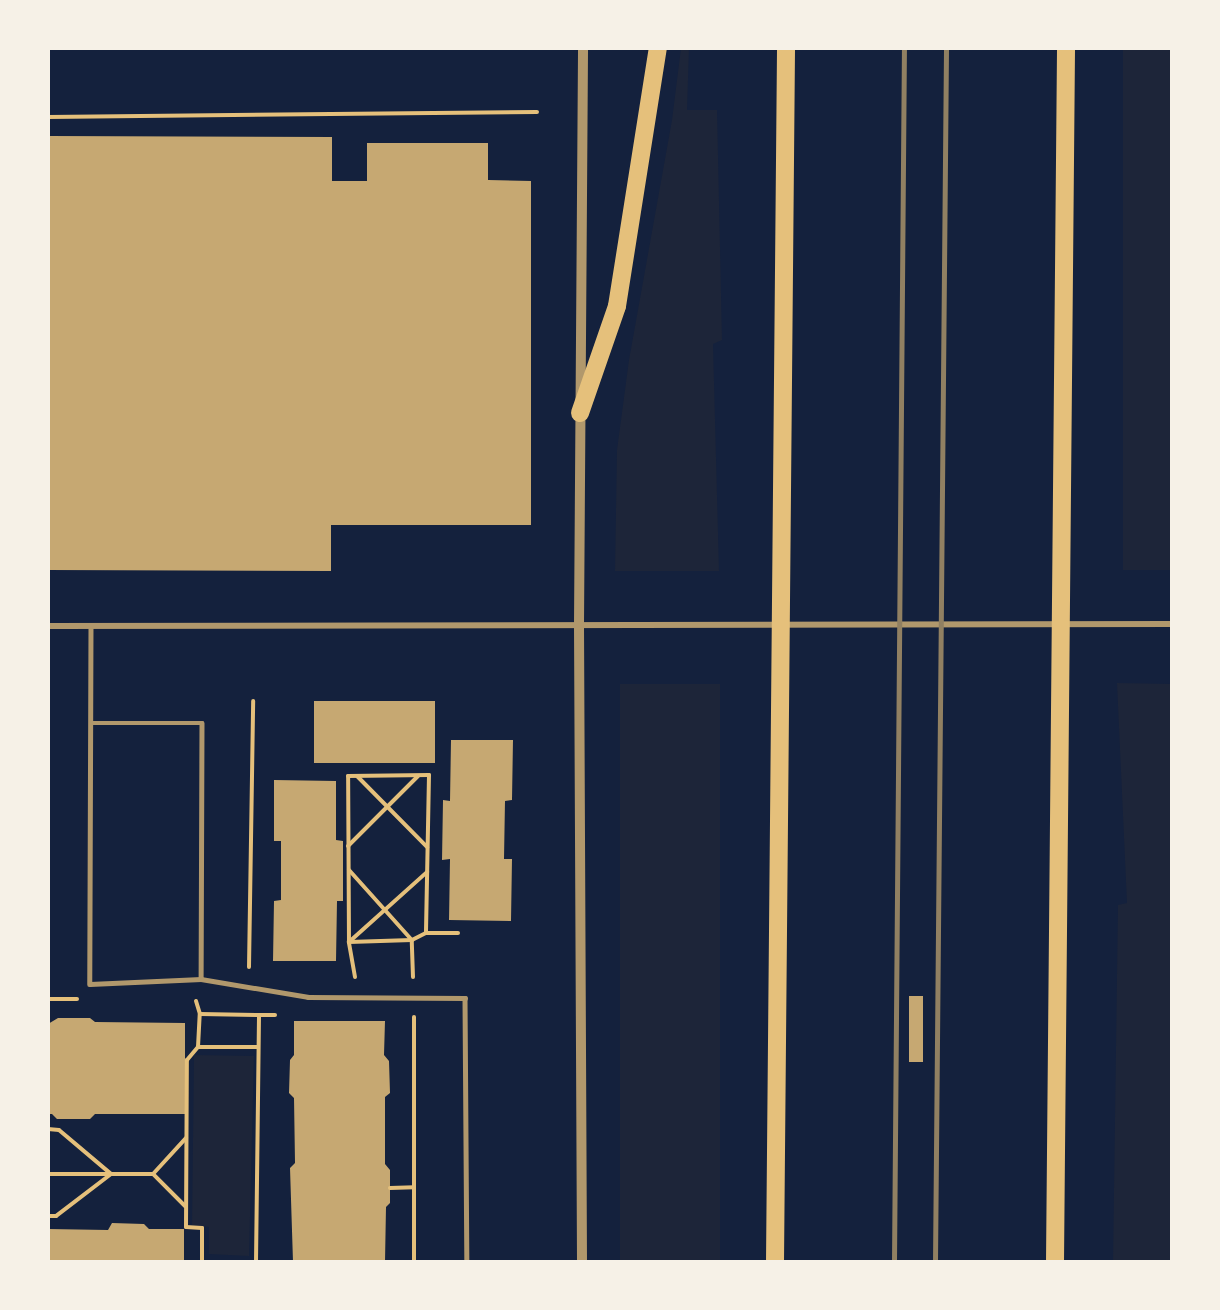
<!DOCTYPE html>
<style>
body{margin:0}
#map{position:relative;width:1220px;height:1310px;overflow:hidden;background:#14213d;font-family:"Source Serif 4",serif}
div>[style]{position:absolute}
.green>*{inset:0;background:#1d2539;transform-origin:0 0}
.building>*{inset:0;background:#c6a872;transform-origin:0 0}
.path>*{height:4px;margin:-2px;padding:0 2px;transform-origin:2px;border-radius:2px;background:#e5c07b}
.service>*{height:4.5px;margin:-2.25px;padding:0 2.25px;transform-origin:2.25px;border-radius:2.25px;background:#b1986c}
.minor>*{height:6px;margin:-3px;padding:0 3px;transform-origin:3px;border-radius:3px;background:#b1986c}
.tertiary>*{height:10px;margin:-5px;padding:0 5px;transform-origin:5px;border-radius:5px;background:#b1986c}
.motorway>*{height:18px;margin:-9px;padding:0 9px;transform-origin:9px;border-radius:9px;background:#e5c07b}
.rail>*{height:4.5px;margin:-2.25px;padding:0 2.25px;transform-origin:2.25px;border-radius:2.25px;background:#918062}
span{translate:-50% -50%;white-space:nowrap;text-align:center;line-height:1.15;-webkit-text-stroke:5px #f6f1e7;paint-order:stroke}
.frame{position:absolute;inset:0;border:50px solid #f6f1e7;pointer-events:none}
</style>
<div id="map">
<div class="green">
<div style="clip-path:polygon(681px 48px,689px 48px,687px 110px,717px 110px,722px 340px,713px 344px,719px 571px,615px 571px,617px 450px,629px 360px,672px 120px)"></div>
<div style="left:1123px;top:48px;width:49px;height:522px"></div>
<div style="clip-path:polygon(1117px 683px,1172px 684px,1172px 1262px,1113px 1262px,1118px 905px,1127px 903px)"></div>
<div style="left:720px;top:684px;width:578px;height:100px;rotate:90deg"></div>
<div style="clip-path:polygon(194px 1055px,254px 1056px,249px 1256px,209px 1254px,209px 1227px,192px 1225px)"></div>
</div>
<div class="building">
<div style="clip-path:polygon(48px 136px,332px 137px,332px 181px,367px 181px,367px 143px,488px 143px,488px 180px,531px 181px,531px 525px,331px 525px,331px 571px,48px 570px)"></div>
<div style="left:314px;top:701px;width:121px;height:62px"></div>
<div style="clip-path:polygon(451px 740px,513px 740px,512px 800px,505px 801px,504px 859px,512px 859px,511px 921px,449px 920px,450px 859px,442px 860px,443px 800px,450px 801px)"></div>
<div style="clip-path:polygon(274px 780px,336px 781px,336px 840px,343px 841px,343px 901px,337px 901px,336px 961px,273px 961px,274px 901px,281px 900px,281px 841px,274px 841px)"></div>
<div style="left:909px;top:996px;width:14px;height:66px"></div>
<div style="clip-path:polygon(58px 1018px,90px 1018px,95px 1022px,185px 1023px,185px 1114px,95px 1114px,90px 1119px,57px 1119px,52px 1114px,48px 1114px,48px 1024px)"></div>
<div style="clip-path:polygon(294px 1021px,385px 1021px,384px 1055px,389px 1061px,390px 1093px,385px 1097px,385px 1164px,390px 1170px,390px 1203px,386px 1207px,385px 1262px,293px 1262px,290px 1168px,295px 1163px,294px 1098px,289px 1093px,290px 1060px,294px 1055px)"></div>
<div style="clip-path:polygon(112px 1223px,144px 1224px,149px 1229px,184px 1229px,184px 1262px,48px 1262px,48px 1229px,108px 1230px)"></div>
</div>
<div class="path">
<div style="left:48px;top:117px;width:489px;rotate:-0.6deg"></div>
<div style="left:357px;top:776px;width:100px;rotate:45.4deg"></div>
<div style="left:348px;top:846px;width:99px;rotate:-45deg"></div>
<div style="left:349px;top:870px;width:93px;rotate:48.1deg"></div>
<div style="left:412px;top:940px;width:63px;rotate:178.2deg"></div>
<div style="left:349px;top:942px;width:105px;rotate:-41.9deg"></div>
<div style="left:249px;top:967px;width:266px;rotate:-89.1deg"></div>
<div style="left:355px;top:977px;width:36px;rotate:-100deg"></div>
<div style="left:349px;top:942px;width:166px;rotate:-90.3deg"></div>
<div style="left:348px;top:776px;width:81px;rotate:-0.7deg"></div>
<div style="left:429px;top:775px;width:158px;rotate:91.1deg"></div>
<div style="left:413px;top:977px;width:37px;rotate:-92deg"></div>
<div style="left:412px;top:940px;width:16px;rotate:-27deg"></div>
<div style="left:426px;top:933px;width:32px"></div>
<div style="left:48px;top:999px;width:29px"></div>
<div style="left:196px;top:1001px;width:14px;rotate:73deg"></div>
<div style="left:414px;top:1017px;width:245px;rotate:90deg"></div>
<div style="left:198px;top:1047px;width:33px;rotate:-87deg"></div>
<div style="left:200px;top:1014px;width:59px;rotate:1deg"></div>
<div style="left:48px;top:1129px;width:11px;rotate:5deg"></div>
<div style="left:59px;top:1130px;width:68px;rotate:40.2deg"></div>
<div style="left:111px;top:1174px;width:69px;rotate:142.6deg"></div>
<div style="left:56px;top:1216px;width:8px;rotate:180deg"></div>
<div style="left:48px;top:1174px;width:105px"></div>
<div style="left:390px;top:1188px;width:24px;rotate:-2deg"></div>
<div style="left:185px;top:1206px;width:45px;rotate:-135deg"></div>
<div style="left:153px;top:1174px;width:49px;rotate:-47.5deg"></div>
<div style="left:202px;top:1262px;width:34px;rotate:-90deg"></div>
<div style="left:202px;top:1228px;width:16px;rotate:-176deg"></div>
<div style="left:186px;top:1227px;width:167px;rotate:-89.7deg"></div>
<div style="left:187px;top:1060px;width:17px;rotate:-50deg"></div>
<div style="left:198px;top:1047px;width:60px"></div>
<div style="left:256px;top:1262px;width:247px;rotate:-89.3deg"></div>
<div style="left:259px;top:1015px;width:16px"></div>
</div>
<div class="service">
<div style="left:91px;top:626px;width:358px;rotate:90.2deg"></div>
<div style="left:90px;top:984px;width:111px;rotate:-2.6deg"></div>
<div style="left:201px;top:979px;width:109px;rotate:9.5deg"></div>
<div style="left:308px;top:997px;width:157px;rotate:0.4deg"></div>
<div style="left:465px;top:998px;width:264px;rotate:89.6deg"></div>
<div style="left:91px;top:723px;width:111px"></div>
<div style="left:202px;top:723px;width:256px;rotate:90.2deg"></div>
</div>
<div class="minor">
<div style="left:48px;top:626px;width:1124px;rotate:-0.1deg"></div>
</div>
<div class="tertiary">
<div style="left:582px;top:1262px;width:637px;rotate:-90.27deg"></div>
<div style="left:579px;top:625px;width:577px;rotate:-89.6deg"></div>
</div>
<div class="motorway">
<div style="left:580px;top:413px;width:113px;rotate:-70.9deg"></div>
<div style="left:617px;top:306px;width:261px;rotate:-81deg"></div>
<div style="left:775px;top:1262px;width:1214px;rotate:-89.48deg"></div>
<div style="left:1055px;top:1262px;width:1214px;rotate:-89.48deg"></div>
</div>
<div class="rail">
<div style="left:894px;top:1262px;width:1214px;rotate:-89.53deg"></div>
<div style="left:935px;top:1262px;width:1214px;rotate:-89.48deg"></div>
</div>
<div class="frame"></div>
</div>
